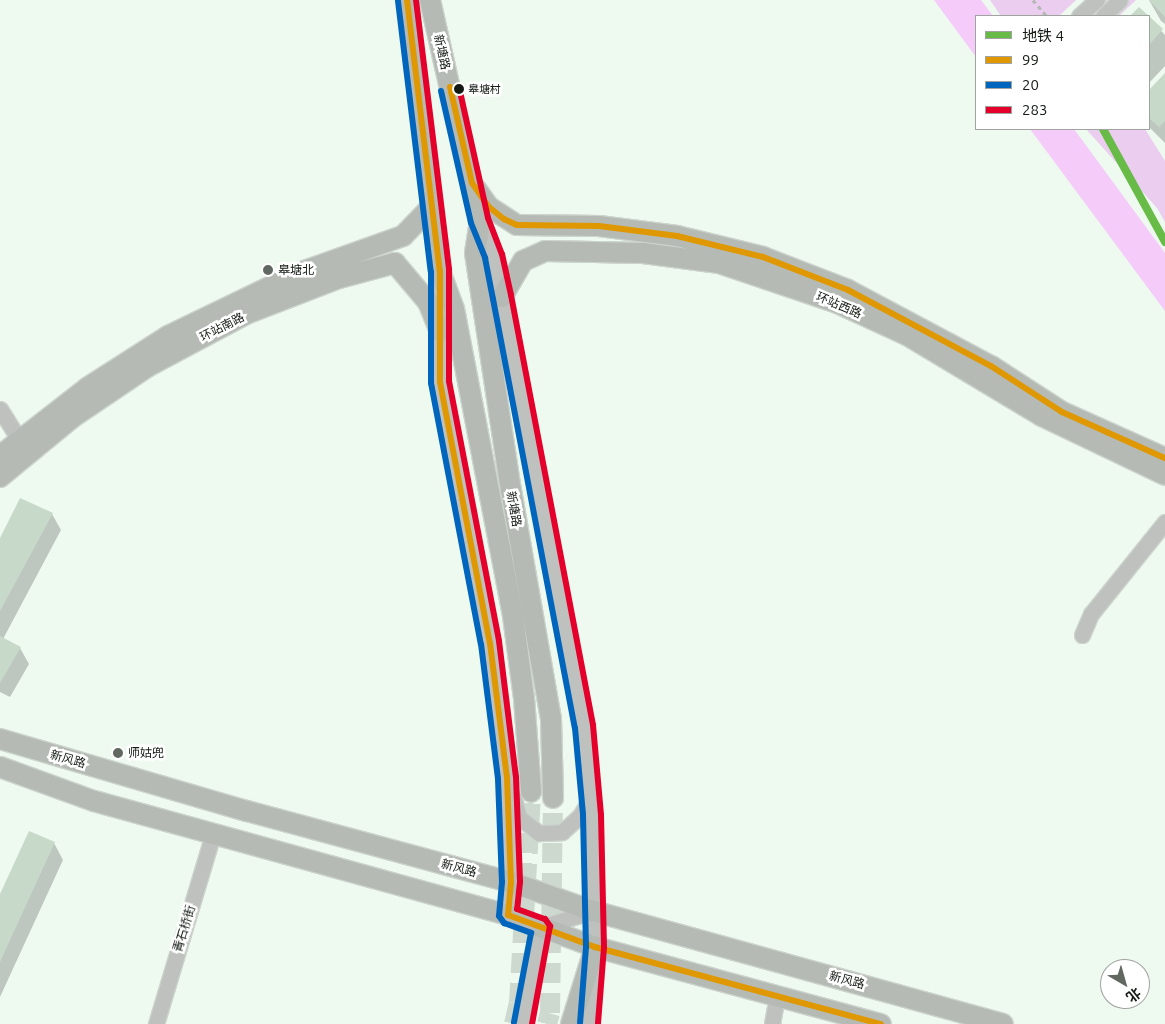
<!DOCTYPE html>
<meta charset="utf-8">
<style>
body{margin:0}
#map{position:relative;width:1165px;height:1024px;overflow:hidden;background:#eef9ef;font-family:Ubuntu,"Noto Sans SC",sans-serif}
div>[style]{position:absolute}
.forest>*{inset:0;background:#ebcdef}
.water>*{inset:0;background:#f4cbf9}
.shadow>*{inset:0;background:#0003}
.building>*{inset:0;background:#c7daca}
.major-tunnel>*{height:20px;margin-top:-10px;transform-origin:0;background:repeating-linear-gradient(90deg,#cdd8ce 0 20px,transparent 0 30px)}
.path>*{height:2.5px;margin-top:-1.25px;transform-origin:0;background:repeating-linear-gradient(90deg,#b5b9b5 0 4px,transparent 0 8px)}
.roads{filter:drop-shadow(1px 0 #ccd4cd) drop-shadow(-1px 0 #ccd4cd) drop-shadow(0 1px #ccd4cd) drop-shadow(0 -1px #ccd4cd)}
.minor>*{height:15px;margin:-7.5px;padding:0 7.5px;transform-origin:7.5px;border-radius:7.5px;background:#bec1be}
.major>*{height:20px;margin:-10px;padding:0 10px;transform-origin:10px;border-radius:10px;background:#b5bab5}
.bus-1>*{height:6px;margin:-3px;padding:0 3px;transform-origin:3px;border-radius:3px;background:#e09802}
.bus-2>*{height:6px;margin:-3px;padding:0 3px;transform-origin:3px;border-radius:3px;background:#0065bd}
.bus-3>*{height:6px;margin:-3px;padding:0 3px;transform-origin:3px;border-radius:3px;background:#e4002b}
.metro-1>*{height:8px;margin:-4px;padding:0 4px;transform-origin:4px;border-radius:4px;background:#67bb46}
.dots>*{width:14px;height:14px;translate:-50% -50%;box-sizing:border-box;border:2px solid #fff;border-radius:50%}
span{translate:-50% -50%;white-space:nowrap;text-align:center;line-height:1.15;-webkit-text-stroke:5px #fff;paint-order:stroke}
.bus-label{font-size:11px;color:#131a14}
.left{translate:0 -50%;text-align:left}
.street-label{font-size:12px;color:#131a14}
.poi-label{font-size:12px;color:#131a14}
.legend{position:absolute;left:975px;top:15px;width:175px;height:115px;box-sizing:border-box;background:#fff;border:1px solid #a1a3a1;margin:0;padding:6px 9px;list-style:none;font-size:15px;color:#131a14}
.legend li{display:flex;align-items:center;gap:10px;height:25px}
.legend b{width:25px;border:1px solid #a1a3a1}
.north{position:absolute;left:1100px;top:959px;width:50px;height:50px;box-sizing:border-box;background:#fff;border:1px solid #a1a3a1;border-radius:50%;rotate:142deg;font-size:14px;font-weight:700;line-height:20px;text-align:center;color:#131a14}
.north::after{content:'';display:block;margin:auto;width:18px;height:22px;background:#606861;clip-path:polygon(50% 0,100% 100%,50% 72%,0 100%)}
</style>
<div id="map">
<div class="forest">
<div style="clip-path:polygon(990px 0,1076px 0,1059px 16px,1001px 16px)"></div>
<div style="clip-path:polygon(1106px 0,1136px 0,1119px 16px,1090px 16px)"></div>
<div style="clip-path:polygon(1086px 129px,1145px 129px,1165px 161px,1165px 222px,1157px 208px)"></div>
</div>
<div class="water">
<div style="clip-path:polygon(934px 0,981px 0,993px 16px,976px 16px,976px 57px)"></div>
<div style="clip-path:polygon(1030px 129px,1074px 129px,1165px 253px,1165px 311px)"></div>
</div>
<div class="shadow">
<div style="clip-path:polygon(1149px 0,1165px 0,1165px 24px,1161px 21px)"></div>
<div style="clip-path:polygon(1149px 18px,1165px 35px,1165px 66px,1149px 83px)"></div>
<div style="clip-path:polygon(1165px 75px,1165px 143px,1149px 127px,1149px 92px)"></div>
<div style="clip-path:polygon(52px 514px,61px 530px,3px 639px,20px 648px,29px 664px,10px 697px,0 692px,0 541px)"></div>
<div style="clip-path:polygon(54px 843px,63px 860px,0 997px,0 897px)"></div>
</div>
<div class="building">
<div style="clip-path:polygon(1149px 0,1165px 0,1165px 17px)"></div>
<div style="clip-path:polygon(1139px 7px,1163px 29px,1149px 45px,1149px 16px,1130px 16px)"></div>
<div style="clip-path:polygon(1165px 73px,1165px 121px,1159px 127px,1149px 118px,1149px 90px)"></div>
<div style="clip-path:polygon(20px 498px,53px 513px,0 611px,0 538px)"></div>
<div style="clip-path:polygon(0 636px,21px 647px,0 683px)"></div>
<div style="clip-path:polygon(29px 831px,55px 842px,0 962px,0 894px)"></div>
</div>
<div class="major-tunnel">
<div style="left:514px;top:1024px;width:22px;rotate:-77deg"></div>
<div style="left:519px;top:1003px;width:211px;rotate:-86.7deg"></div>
<div style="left:547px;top:1024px;width:11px;rotate:-75deg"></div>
<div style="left:550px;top:1013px;width:215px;rotate:-89.2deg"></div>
</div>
<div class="path">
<div style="left:1033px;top:0;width:21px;rotate:49deg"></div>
</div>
<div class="roads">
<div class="minor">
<div style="left:1079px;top:16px;width:24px;rotate:-42deg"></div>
<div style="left:1103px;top:16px;width:23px;rotate:-43deg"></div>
<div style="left:480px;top:222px;width:36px;rotate:69deg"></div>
<div style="left:493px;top:256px;width:42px;rotate:77.6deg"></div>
<div style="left:502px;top:297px;width:438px;rotate:79.2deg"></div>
<div style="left:584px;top:727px;width:88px;rotate:84.8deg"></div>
<div style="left:592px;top:815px;width:132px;rotate:88.7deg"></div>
<div style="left:595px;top:947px;width:77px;rotate:94.5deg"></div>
<div style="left:440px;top:280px;width:102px;rotate:90deg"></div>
<div style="left:440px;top:382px;width:266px;rotate:79.2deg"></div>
<div style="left:490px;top:643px;width:136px;rotate:82.8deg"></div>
<div style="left:507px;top:778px;width:104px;rotate:87.8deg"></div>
<div style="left:511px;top:882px;width:33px;rotate:95deg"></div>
<div style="left:0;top:409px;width:36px;rotate:58deg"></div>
<div style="left:1082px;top:635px;width:23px;rotate:-67deg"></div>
<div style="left:1091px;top:614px;width:118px;rotate:-51.2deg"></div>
<div style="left:513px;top:796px;width:22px;rotate:74deg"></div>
<div style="left:519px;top:817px;width:26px;rotate:39deg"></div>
<div style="left:539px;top:833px;width:23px;rotate:-2deg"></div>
<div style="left:562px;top:832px;width:24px;rotate:-42deg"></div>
<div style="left:580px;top:816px;width:20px;rotate:-60deg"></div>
<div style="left:156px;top:1024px;width:198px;rotate:-73.3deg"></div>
<div style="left:523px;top:1024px;width:99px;rotate:-79.5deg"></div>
<div style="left:541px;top:927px;width:54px;rotate:-17.1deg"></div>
<div style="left:772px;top:1024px;width:29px;rotate:-80deg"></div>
</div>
<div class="major">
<div style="left:407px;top:0;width:273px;rotate:83.1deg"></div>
<div style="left:440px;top:271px;width:40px;rotate:69.8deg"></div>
<div style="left:454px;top:309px;width:313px;rotate:79.1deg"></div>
<div style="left:513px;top:616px;width:83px;rotate:82.4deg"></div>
<div style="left:524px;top:698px;width:94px;rotate:85.7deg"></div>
<div style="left:430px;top:0;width:227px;rotate:77.3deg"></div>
<div style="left:480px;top:221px;width:32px;rotate:99deg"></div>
<div style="left:475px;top:253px;width:240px;rotate:81.4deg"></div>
<div style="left:511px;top:490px;width:232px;rotate:80.1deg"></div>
<div style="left:551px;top:719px;width:79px;rotate:88.5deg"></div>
<div style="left:476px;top:189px;width:22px;rotate:54deg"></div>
<div style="left:489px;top:207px;width:33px;rotate:33deg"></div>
<div style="left:517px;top:225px;width:82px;rotate:0.7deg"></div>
<div style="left:599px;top:226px;width:79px;rotate:7.3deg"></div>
<div style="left:677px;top:236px;width:89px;rotate:13.7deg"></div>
<div style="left:763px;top:257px;width:91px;rotate:21.2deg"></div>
<div style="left:848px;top:290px;width:162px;rotate:28deg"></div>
<div style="left:991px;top:366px;width:85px;rotate:32.9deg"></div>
<div style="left:1062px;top:412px;width:113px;rotate:24.1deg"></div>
<div style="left:502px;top:297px;width:42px;rotate:-59.7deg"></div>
<div style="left:523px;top:261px;width:24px;rotate:-24deg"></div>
<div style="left:545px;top:251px;width:98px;rotate:1.2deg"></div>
<div style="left:643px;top:253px;width:77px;rotate:7.5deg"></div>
<div style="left:719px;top:263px;width:125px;rotate:18.7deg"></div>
<div style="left:837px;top:303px;width:77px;rotate:24.6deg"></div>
<div style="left:907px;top:335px;width:157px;rotate:31deg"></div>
<div style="left:1042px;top:416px;width:136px;rotate:25.6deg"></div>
<div style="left:0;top:456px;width:110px;rotate:-38deg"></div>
<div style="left:87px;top:388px;width:96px;rotate:-32.7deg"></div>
<div style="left:168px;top:336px;width:142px;rotate:-25.8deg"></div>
<div style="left:296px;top:274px;width:114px;rotate:-19.6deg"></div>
<div style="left:403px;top:236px;width:40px;rotate:-46deg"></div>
<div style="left:0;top:477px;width:94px;rotate:-39.4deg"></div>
<div style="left:73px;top:417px;width:89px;rotate:-34deg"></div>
<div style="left:147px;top:367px;width:112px;rotate:-28.2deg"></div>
<div style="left:246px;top:314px;width:100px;rotate:-21.2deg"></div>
<div style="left:339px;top:278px;width:58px;rotate:-15deg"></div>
<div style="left:395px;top:263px;width:51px;rotate:49.8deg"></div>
<div style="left:428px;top:302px;width:32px;rotate:68deg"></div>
<div style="left:0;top:739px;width:257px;rotate:16.3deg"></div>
<div style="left:247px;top:811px;width:273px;rotate:15.1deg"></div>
<div style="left:511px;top:882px;width:87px;rotate:19.5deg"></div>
<div style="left:593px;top:911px;width:425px;rotate:15.4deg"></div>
<div style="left:0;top:767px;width:100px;rotate:19.9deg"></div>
<div style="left:94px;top:801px;width:429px;rotate:15.4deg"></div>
<div style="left:508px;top:915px;width:93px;rotate:20.2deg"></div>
<div style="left:595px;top:947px;width:296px;rotate:15.1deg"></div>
<div style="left:571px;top:1024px;width:81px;rotate:-72.7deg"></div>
</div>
</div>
<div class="bus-1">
<div style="left:407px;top:0;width:273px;rotate:83.1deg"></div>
<div style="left:440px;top:271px;width:111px;rotate:90deg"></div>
<div style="left:440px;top:382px;width:266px;rotate:79.2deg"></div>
<div style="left:490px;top:643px;width:136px;rotate:82.8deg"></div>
<div style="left:507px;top:778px;width:104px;rotate:87.8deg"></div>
<div style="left:511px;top:882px;width:33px;rotate:95deg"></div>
<div style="left:508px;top:915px;width:93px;rotate:20.2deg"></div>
<div style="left:595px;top:947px;width:296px;rotate:15.1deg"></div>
<div style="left:450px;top:87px;width:98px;rotate:77.1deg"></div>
<div style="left:472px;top:183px;width:29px;rotate:55deg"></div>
<div style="left:489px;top:207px;width:19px;rotate:39deg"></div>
<div style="left:504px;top:219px;width:14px;rotate:25deg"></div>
<div style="left:517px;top:225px;width:82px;rotate:0.7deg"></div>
<div style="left:599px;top:226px;width:79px;rotate:7.3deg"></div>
<div style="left:677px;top:236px;width:89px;rotate:13.7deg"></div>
<div style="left:763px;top:257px;width:91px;rotate:21.2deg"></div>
<div style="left:848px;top:290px;width:162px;rotate:28deg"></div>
<div style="left:991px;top:366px;width:85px;rotate:32.9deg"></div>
<div style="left:1062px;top:412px;width:113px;rotate:24.1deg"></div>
</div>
<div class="bus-2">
<div style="left:398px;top:1px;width:273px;rotate:83.1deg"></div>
<div style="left:431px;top:272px;width:111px;rotate:90deg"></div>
<div style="left:431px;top:383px;width:266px;rotate:79.2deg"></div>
<div style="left:481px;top:644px;width:136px;rotate:82.8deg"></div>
<div style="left:498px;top:779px;width:103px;rotate:87.8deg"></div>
<div style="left:502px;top:882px;width:34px;rotate:95deg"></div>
<div style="left:499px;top:916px;width:9px;rotate:54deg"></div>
<div style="left:504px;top:923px;width:29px;rotate:20deg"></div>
<div style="left:531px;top:933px;width:91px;rotate:100.8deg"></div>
<div style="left:441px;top:91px;width:135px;rotate:77.2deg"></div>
<div style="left:471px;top:223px;width:38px;rotate:68deg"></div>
<div style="left:485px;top:258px;width:42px;rotate:79deg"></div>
<div style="left:493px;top:299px;width:437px;rotate:79.2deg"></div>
<div style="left:575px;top:728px;width:87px;rotate:84.7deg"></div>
<div style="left:583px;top:815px;width:132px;rotate:88.7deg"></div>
<div style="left:586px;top:947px;width:76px;rotate:94.5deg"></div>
</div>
<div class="bus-3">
<div style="left:416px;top:0;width:272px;rotate:83deg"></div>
<div style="left:449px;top:270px;width:111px;rotate:90deg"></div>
<div style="left:449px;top:381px;width:265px;rotate:79.1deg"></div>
<div style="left:499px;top:641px;width:137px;rotate:82.9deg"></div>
<div style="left:516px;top:777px;width:105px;rotate:87.8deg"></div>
<div style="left:520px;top:882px;width:27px;rotate:96deg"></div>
<div style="left:517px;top:909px;width:30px;rotate:20deg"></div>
<div style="left:545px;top:919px;width:9px;rotate:54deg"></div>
<div style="left:550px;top:926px;width:100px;rotate:100.4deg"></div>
<div style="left:459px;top:87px;width:134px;rotate:77.5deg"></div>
<div style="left:488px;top:218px;width:39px;rotate:69deg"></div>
<div style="left:502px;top:254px;width:42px;rotate:77.6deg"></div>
<div style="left:511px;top:295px;width:438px;rotate:79.2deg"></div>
<div style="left:593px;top:725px;width:90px;rotate:84.9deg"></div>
<div style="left:601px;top:815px;width:132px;rotate:88.7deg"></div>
<div style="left:604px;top:947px;width:77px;rotate:94.5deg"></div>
</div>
<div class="metro-1">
<div style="left:1103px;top:129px;width:129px;rotate:61.2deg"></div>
</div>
<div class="dots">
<div style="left:459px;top:89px;background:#131a14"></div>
<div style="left:268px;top:270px;background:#606861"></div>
<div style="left:118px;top:753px;background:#606861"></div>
</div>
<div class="bus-label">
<span class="left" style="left:468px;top:89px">皋塘村</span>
</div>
<div class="street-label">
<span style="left:442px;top:52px;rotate:77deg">新塘路</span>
<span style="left:839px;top:305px;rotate:23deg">环站西路</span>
<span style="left:222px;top:327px;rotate:-27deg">环站南路</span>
<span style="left:514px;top:509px;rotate:80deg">新塘路</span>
<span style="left:68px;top:759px;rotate:16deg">新风路</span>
<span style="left:459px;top:868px;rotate:15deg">新风路</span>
<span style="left:184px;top:929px;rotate:-73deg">青石桥街</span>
<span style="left:847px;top:980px;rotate:15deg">新风路</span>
</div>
<div class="poi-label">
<span class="left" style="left:278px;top:270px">皋塘北</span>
<span class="left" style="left:128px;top:753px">师姑兜</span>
</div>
<ul class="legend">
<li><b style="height:6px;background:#67bb46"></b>地铁 4</li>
<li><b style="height:6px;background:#e09802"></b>99</li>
<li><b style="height:6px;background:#0065bd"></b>20</li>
<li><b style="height:6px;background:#e4002b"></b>283</li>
</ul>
<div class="north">北</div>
</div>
